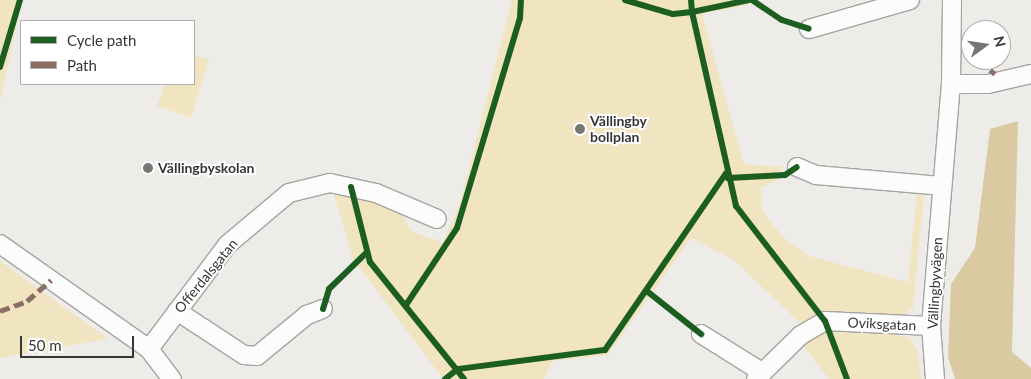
<!DOCTYPE html>
<meta charset="utf-8">
<style>
body{margin:0}
#map{position:relative;width:1031px;height:379px;overflow:hidden;background:#eeece9;font-family:Lato,sans-serif}
div>[style]{position:absolute}
.green>*{inset:0;background:#f1e4c1}
.forest>*{inset:0;background:#dacaa2}
.roads{filter:drop-shadow(1px 0 #a5a4a2) drop-shadow(-1px 0 #a5a4a2) drop-shadow(0 1px #a5a4a2) drop-shadow(0 -1px #a5a4a2)}
.minor>*{height:18px;margin:-9px;padding:0 9px;transform-origin:9px;border-radius:9px;background:#fcfcfc}
.quiet>*{height:5px;margin-top:-2.5px;transform-origin:0;background:repeating-linear-gradient(90deg,#8d6e63 0 10px,transparent 0 15px)}
.cycleway>*{height:6px;margin:-3px;padding:0 3px;transform-origin:3px;border-radius:3px;background:#1b5e20}
.dots>*{width:14px;height:14px;translate:-50% -50%;box-sizing:border-box;border:2px solid #fff;border-radius:50%}
span{translate:-50% -50%;white-space:nowrap;text-align:center;line-height:1.15;-webkit-text-stroke:4px #fff;paint-order:stroke}
.poi-label{font-size:14px;color:#373634;font-weight:700}
.left{translate:0 -50%;text-align:left}
.street-label{font-size:14px;color:#373634}
.legend{position:absolute;left:20px;top:20px;width:175px;height:65px;box-sizing:border-box;background:#fff;border:1px solid #afafae;margin:0;padding:6px 9px;list-style:none;font-size:15px;color:#373634}
.legend li{display:flex;align-items:center;gap:10px;height:25px}
.legend b{width:25px;border:1px solid #afafae}
.north{position:absolute;left:961px;top:20px;width:50px;height:50px;box-sizing:border-box;background:#fff;border:1px solid #afafae;border-radius:50%;rotate:76deg;font-size:14px;font-weight:700;line-height:20px;text-align:center;color:#373634}
.north::after{content:'';display:block;margin:auto;width:18px;height:22px;background:#777673;clip-path:polygon(50% 0,100% 100%,50% 72%,0 100%)}
.scale{position:absolute;left:20px;top:336px;width:114px;height:22px;box-sizing:border-box;border:2px solid #373634;border-top:0;padding-left:6px;font-size:15px;line-height:18px;white-space:nowrap;color:#373634;-webkit-text-stroke:4px #fff;paint-order:stroke}
</style>
<div id="map">
<div class="green">
<div style="clip-path:polygon(0 0,22px 0,0 102px)"></div>
<div style="clip-path:polygon(512px 0,750px 0,748px 5px,702px 14px,744px 164px,783px 167px,780px 178px,761px 188px,762px 211px,783px 237px,809px 256px,908px 282px,917px 193px,924px 197px,913px 308px,902px 316px,825px 312px,800px 323px,734px 260px,691px 238px,608px 355px,552px 361px,544px 379px,443px 379px,353px 259px,333px 191px,397px 208px,413px 232px,443px 243px,460px 204px)"></div>
<div style="clip-path:polygon(194px 55px,209px 60px,191px 118px,157px 106px,165px 84px,194px 84px)"></div>
<div style="clip-path:polygon(0 261px,108px 339px,0 358px)"></div>
<div style="clip-path:polygon(839px 328px,910px 337px,918px 352px,921px 379px,829px 379px,801px 342px)"></div>
</div>
<div class="forest">
<div style="clip-path:polygon(1018px 121px,1012px 352px,1031px 368px,1031px 379px,955px 379px,948px 357px,951px 284px,975px 248px,990px 129px)"></div>
</div>
<div class="roads">
<div class="minor">
<div style="left:809px;top:29px;width:105px;rotate:-16deg"></div>
<div style="left:951px;top:84px;width:37px"></div>
<div style="left:988px;top:84px;width:44px;rotate:-13.1deg"></div>
<div style="left:797px;top:167px;width:21px;rotate:23deg"></div>
<div style="left:816px;top:175px;width:125px;rotate:5deg"></div>
<div style="left:0;top:244px;width:182px;rotate:35.2deg"></div>
<div style="left:149px;top:349px;width:38px;rotate:53deg"></div>
<div style="left:177px;top:311px;width:80px;rotate:33.3deg"></div>
<div style="left:244px;top:355px;width:13px;rotate:4deg"></div>
<div style="left:257px;top:356px;width:65px;rotate:-39.4deg"></div>
<div style="left:307px;top:315px;width:17px;rotate:-21deg"></div>
<div style="left:701px;top:334px;width:70px;rotate:32.1deg"></div>
<div style="left:149px;top:349px;width:130px;rotate:-53.1deg"></div>
<div style="left:227px;top:245px;width:81px;rotate:-40deg"></div>
<div style="left:289px;top:193px;width:42px;rotate:-13.7deg"></div>
<div style="left:330px;top:183px;width:47px;rotate:12.3deg"></div>
<div style="left:376px;top:193px;width:66px;rotate:23.1deg"></div>
<div style="left:756px;top:379px;width:63px;rotate:-44.4deg"></div>
<div style="left:801px;top:335px;width:28px;rotate:-30deg"></div>
<div style="left:825px;top:321px;width:106px;rotate:2.7deg"></div>
<div style="left:935px;top:379px;width:53px;rotate:-94.3deg"></div>
<div style="left:931px;top:326px;width:243px;rotate:-85.3deg"></div>
<div style="left:951px;top:84px;width:84px;rotate:-89.3deg"></div>
</div>
</div>
<div class="quiet">
<div style="left:966px;top:46px;width:8px;rotate:50deg"></div>
<div style="left:979px;top:60px;width:21px;rotate:41deg"></div>
<div style="left:0;top:311px;width:29px;rotate:-20deg"></div>
<div style="left:27px;top:301px;width:32px;rotate:-41deg"></div>
</div>
<div class="cycleway">
<div style="left:625px;top:0;width:50px;rotate:16.3deg"></div>
<div style="left:673px;top:14px;width:19px;rotate:-6deg"></div>
<div style="left:692px;top:12px;width:199px;rotate:77.2deg"></div>
<div style="left:736px;top:206px;width:145px;rotate:52.3deg"></div>
<div style="left:825px;top:321px;width:62px;rotate:69.2deg"></div>
<div style="left:691px;top:0;width:12px;rotate:85deg"></div>
<div style="left:692px;top:12px;width:58px;rotate:-11.9deg"></div>
<div style="left:752px;top:0;width:36px;rotate:34deg"></div>
<div style="left:782px;top:20px;width:28px;rotate:18deg"></div>
<div style="left:0;top:67px;width:70px;rotate:-73.4deg"></div>
<div style="left:728px;top:178px;width:57px;rotate:-3deg"></div>
<div style="left:785px;top:175px;width:14px;rotate:-34deg"></div>
<div style="left:351px;top:187px;width:77px;rotate:75.8deg"></div>
<div style="left:370px;top:262px;width:150px;rotate:51.2deg"></div>
<div style="left:648px;top:292px;width:68px;rotate:38.4deg"></div>
<div style="left:406px;top:305px;width:92px;rotate:-56.5deg"></div>
<div style="left:457px;top:228px;width:219px;rotate:-73.3deg"></div>
<div style="left:520px;top:18px;width:18px;rotate:-87deg"></div>
<div style="left:323px;top:309px;width:21px;rotate:-73deg"></div>
<div style="left:329px;top:289px;width:53px;rotate:-44.2deg"></div>
<div style="left:445px;top:379px;width:16px;rotate:-38deg"></div>
<div style="left:458px;top:369px;width:148px;rotate:-7.4deg"></div>
<div style="left:605px;top:350px;width:214px;rotate:-55.6deg"></div>
</div>
<div class="dots">
<div style="left:580px;top:129px;background:#777673"></div>
<div style="left:148px;top:168px;background:#777673"></div>
</div>
<div class="poi-label">
<span class="left" style="left:590px;top:129px">Vällingby<br>bollplan</span>
<span class="left" style="left:158px;top:168px">Vällingbyskolan</span>
</div>
<div class="street-label">
<span style="left:206px;top:276px;rotate:-51deg">Offerdalsgatan</span>
<span style="left:935px;top:283px;rotate:-87deg">Vällingbyvägen</span>
<span style="left:882px;top:324px;rotate:3deg">Oviksgatan</span>
</div>
<ul class="legend">
<li><b style="height:6px;background:#1b5e20"></b>Cycle path</li>
<li><b style="height:6px;background:#8d6e63"></b>Path</li>
</ul>
<div class="north">N</div>
<div class="scale">50 m</div>
</div>
